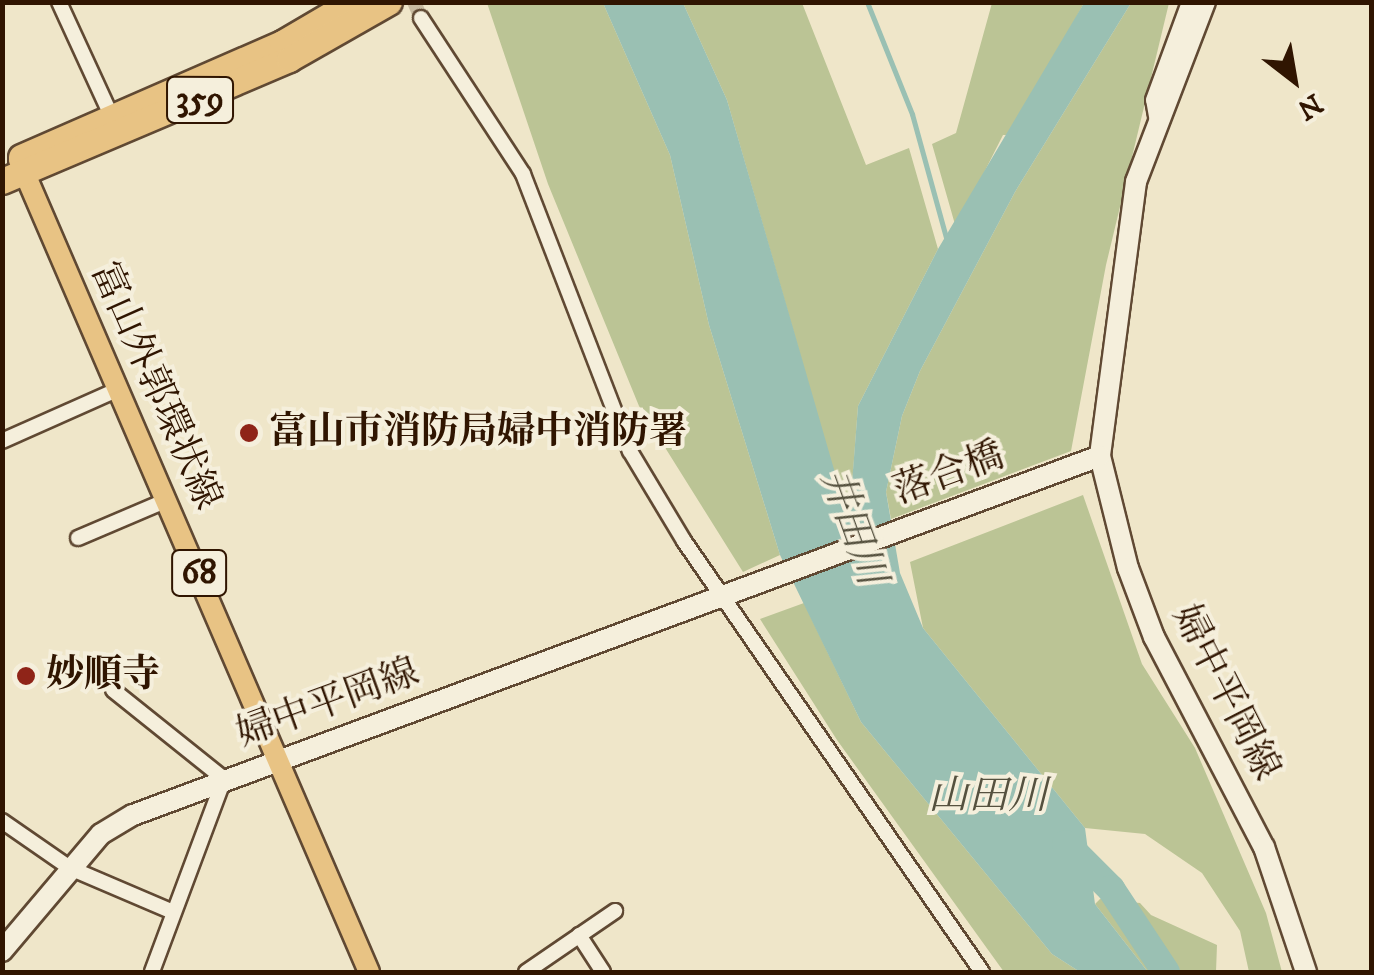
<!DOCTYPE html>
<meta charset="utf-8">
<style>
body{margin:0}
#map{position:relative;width:1374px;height:975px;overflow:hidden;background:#efe6c9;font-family:"IM FELL DW Pica","Noto Serif JP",serif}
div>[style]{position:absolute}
.green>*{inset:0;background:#bbc495}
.water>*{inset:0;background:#9ac0b3}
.stream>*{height:5px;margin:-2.5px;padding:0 2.5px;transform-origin:2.5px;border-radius:2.5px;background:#9ac0b3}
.river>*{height:28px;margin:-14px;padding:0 14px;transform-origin:14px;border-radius:14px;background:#9ac0b3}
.street-tunnel>*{height:14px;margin-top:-7px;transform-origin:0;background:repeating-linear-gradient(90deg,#c9bca1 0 14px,transparent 0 21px)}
.roads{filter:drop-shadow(2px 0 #604933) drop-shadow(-2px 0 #604933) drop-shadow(0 2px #604933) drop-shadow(0 -2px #604933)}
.street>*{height:14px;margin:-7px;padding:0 7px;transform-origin:7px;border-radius:7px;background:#f5efdc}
.secondary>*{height:20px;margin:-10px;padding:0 10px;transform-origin:10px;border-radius:10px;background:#f5efdc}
.primary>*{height:20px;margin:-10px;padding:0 10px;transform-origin:10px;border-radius:10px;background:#e8c384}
.highway>*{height:25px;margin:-12.5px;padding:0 12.5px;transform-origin:12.5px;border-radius:12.5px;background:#e8c384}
.dots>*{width:28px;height:28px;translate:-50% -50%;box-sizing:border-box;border:5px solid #f5efdc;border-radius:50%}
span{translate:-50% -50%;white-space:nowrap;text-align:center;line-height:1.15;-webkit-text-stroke:8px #f5efdc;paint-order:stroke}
.shield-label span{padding:2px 8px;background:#f5efdc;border:2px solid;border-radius:8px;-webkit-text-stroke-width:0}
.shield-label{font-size:35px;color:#301501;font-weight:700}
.street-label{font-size:38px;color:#301501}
.poi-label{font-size:38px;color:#301501;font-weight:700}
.left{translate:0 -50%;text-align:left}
.water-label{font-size:40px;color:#55513f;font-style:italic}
.frame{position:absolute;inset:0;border:5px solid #301501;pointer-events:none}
.north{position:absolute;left:1244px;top:30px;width:100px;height:100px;-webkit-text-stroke:8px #f5efdc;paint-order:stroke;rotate:149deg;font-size:28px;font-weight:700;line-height:40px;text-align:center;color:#301501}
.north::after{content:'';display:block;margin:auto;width:35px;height:45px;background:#301501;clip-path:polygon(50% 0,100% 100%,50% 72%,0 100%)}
</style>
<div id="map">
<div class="green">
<div style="clip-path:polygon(487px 3px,603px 3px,670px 155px,709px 325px,780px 555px,743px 572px,639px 406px,548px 184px)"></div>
<div style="clip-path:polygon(683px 3px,802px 3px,866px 165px,909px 148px,938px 249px,858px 406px,849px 525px,727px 100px)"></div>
<div style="clip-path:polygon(992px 3px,1084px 3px,1012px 135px,1003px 135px,956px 228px,932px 144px,956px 133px)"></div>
<div style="clip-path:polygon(1131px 3px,1169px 3px,1106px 265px,1071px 451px,891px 519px,886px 492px,902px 416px,920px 371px,1015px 192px)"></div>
<div style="clip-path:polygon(1083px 495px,1142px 664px,1195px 748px,1266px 913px,1282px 972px,1249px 972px,1240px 931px,1202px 873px,1145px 834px,1085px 828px,923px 628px,910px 562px)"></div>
<div style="clip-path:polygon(804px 603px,861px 722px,1052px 954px,1080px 972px,1004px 972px,837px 740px,760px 619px)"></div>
<div style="clip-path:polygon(1100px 899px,1140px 903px,1151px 915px,1217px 945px,1216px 972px,1148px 972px,1095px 904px)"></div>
</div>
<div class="water">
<div style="clip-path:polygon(603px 3px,683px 3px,727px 100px,849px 521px,858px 406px,938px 249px,1084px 3px,1131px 3px,1015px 192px,920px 371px,902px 416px,886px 492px,900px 573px,923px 628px,1085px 828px,1095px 904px,1148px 972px,1080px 972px,1052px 954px,861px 722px,780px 555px,709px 325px,670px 155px)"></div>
</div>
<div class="stream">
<div style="left:867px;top:2px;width:121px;rotate:68.1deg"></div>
<div style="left:912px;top:114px;width:132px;rotate:74.6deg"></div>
</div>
<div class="river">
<div style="left:1066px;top:844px;width:64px;rotate:45deg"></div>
<div style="left:1111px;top:889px;width:100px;rotate:56.5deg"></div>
</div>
<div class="street-tunnel">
<div style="left:414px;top:2px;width:17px;rotate:66deg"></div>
</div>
<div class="roads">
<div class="street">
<div style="left:59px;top:2px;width:127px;rotate:65.3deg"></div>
<div style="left:421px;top:18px;width:186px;rotate:56.8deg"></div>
<div style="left:523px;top:174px;width:297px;rotate:68.9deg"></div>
<div style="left:630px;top:451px;width:105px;rotate:59deg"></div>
<div style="left:684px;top:541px;width:524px;rotate:55.34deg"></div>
<div style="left:1157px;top:122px;width:22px;rotate:-100deg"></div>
<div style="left:1153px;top:100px;width:104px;rotate:-69.8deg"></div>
<div style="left:2px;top:441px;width:128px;rotate:-24deg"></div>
<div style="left:78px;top:538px;width:97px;rotate:-23.1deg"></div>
<div style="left:113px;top:690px;width:142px;rotate:38.7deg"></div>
<div style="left:224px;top:779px;width:206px;rotate:110.5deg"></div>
<div style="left:2px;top:821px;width:83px;rotate:34.7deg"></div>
<div style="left:70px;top:868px;width:112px;rotate:23.1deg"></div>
<div style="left:579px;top:935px;width:44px;rotate:57deg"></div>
<div style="left:526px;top:972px;width:108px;rotate:-34.4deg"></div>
</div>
<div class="secondary">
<div style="left:1205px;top:2px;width:193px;rotate:111deg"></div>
<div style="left:1136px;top:182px;width:276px;rotate:97.5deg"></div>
<div style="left:1100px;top:456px;width:115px;rotate:76deg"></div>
<div style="left:1128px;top:568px;width:74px;rotate:69.4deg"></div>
<div style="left:1154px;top:637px;width:237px;rotate:62.4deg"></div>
<div style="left:1264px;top:847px;width:132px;rotate:71.4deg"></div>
<div style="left:2px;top:951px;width:153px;rotate:-49.8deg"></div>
<div style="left:101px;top:834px;width:37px;rotate:-31deg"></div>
<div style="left:133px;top:815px;width:1031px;rotate:-20.37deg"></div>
</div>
<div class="primary">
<div style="left:19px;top:160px;width:884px;rotate:66.68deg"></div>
</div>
<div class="highway">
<div style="left:21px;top:157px;width:285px;rotate:-23.6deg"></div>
<div style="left:282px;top:43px;width:81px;rotate:-30.4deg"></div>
<div style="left:2px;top:181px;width:312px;rotate:-23deg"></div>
<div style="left:289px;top:59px;width:115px;rotate:-29.7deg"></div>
</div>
</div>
<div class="dots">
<div style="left:249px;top:433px;background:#8f2418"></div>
<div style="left:26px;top:676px;background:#8f2418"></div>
</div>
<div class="shield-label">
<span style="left:200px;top:100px">359</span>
<span style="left:199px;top:573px">68</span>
</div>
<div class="street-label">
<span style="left:155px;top:386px;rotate:66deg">富山外郭環状線</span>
<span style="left:949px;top:474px;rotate:-20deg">落合橋</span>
<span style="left:1225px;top:693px;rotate:63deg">婦中平岡線</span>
<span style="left:328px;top:704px;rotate:-20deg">婦中平岡線</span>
</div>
<div class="poi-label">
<span class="left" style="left:269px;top:433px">富山市消防局婦中消防署</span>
<span class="left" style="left:46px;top:676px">妙順寺</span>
</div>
<div class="water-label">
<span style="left:852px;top:527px;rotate:70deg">井田川</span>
<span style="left:988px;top:797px">山田川</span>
</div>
<div class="frame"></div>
<div class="north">N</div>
</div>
